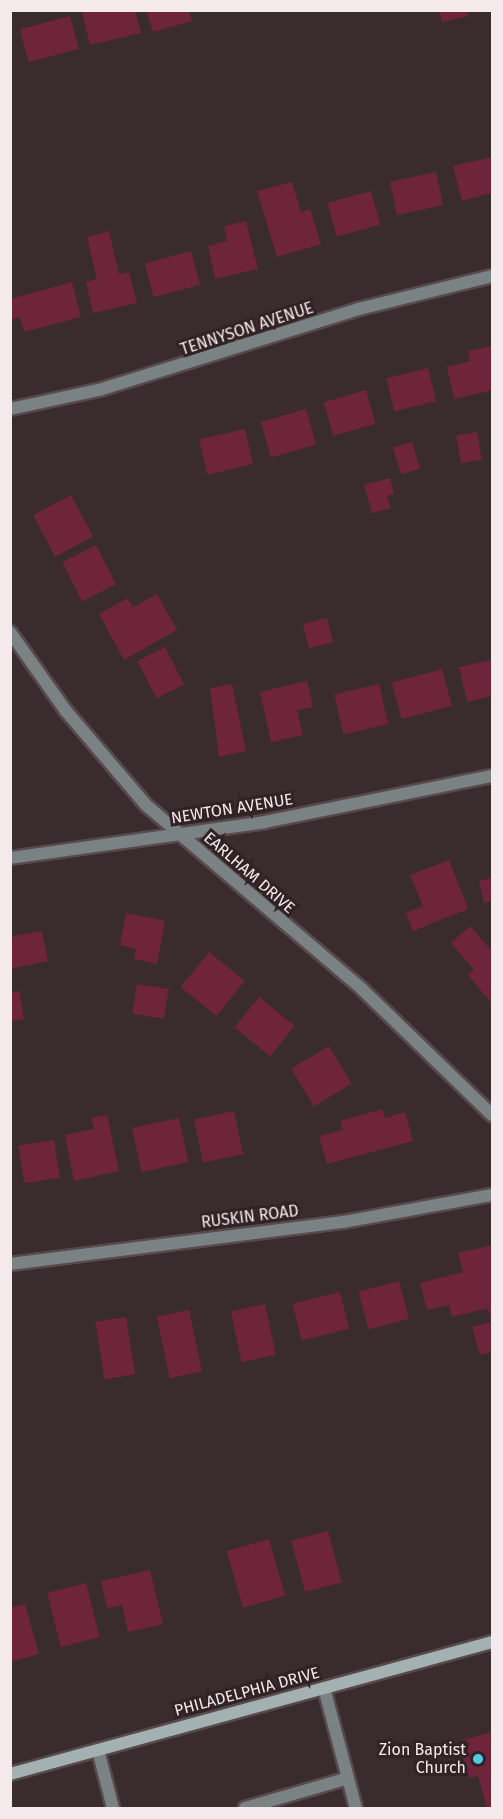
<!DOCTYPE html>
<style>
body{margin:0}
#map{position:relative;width:503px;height:1819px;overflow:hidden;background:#3a2c2e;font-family:"Fira Sans",sans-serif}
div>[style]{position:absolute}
.building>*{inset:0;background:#6e243a;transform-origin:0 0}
.roads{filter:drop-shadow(2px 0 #584a4c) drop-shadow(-2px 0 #584a4c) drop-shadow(0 2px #584a4c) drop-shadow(0 -2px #584a4c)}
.lane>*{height:12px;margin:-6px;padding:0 6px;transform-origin:6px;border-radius:6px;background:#7a8284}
.street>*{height:12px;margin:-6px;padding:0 6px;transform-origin:6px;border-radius:6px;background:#7a8284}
.secondary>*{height:12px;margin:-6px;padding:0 6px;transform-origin:6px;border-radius:6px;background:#a4b1b3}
.dots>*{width:16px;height:16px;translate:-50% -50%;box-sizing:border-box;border:3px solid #302225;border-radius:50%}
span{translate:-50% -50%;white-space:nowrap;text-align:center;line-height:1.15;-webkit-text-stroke:6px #302225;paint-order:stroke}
.street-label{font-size:16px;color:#f4eaec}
.poi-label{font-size:16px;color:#f4eaec}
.right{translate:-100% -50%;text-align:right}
.frame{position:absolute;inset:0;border:12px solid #f4eaec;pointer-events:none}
</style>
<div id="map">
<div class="building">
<div style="clip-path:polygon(95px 10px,135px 10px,141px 33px,90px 45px,82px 13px)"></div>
<div style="clip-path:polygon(146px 10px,189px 10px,192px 21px,153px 32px)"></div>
<div style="clip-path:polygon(439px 10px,466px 10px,468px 16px,442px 22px)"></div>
<div style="left:70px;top:16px;width:34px;height:52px;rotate:75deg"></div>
<div style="clip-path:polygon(492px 157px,492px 193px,462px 201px,453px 166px)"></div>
<div style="left:436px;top:172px;width:34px;height:47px;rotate:78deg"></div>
<div style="clip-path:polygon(292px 182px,301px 212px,310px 209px,321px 244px,277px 257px,257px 191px)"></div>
<div style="left:371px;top:191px;width:35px;height:45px;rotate:75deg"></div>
<div style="clip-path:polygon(246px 221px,258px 269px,215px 279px,208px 246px,227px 241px,224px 226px)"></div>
<div style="clip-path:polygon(109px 231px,119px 274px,129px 272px,137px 303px,93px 313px,86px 282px,97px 279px,87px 237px)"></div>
<div style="left:191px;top:251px;width:35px;height:48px;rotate:75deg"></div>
<div style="clip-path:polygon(72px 282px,81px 317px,24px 332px,20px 317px,10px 320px,10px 299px)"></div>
<div style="clip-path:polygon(491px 346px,492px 390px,454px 399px,447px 367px,470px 361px,468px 351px)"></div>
<div style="left:428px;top:368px;width:34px;height:43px;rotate:76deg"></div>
<div style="left:366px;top:390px;width:35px;height:44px;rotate:74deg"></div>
<div style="left:306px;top:409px;width:37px;height:47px;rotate:74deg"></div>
<div style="left:245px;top:429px;width:36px;height:47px;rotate:77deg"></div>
<div style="left:477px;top:432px;width:28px;height:21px;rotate:80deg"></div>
<div style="left:412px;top:442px;width:28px;height:20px;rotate:73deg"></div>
<div style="clip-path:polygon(390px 478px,394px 494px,387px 496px,391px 508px,372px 513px,364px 485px)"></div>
<div style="left:71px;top:495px;width:47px;height:43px;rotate:62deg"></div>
<div style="left:96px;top:545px;width:44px;height:38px;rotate:63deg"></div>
<div style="clip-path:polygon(157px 594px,177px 630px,124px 660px,99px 614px,128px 598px,133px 607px)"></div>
<div style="left:327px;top:618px;width:25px;height:25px;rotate:76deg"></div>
<div style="left:165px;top:647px;width:42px;height:31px;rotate:63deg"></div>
<div style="clip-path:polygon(492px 660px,492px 696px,467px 702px,459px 667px)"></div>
<div style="left:442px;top:669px;width:38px;height:52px;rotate:75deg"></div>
<div style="clip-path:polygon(307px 681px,313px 707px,297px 710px,303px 735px,271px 742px,260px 692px)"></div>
<div style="clip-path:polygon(232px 684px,246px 751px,219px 757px,210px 688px)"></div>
<div style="left:379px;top:684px;width:41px;height:46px;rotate:77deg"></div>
<div style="clip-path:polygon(449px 860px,468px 909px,413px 931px,406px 913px,423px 906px,410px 875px)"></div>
<div style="clip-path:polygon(492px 878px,492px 901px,484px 903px,479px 881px)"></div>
<div style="clip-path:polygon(126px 913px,165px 921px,157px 964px,134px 959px,136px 949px,120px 945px)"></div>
<div style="clip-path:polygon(470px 926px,492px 951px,492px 1004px,468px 975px,474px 970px,451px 943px)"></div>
<div style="clip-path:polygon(42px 931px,48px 961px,10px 969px,10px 937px)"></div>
<div style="left:209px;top:952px;width:46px;height:45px;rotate:39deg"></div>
<div style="left:137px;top:984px;width:32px;height:30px;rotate:9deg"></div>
<div style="clip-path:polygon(19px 991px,24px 1019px,10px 1021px,10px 993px)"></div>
<div style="left:259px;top:997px;width:46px;height:39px;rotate:39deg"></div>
<div style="left:329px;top:1046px;width:44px;height:44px;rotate:59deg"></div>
<div style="clip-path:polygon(382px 1109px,385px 1118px,405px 1112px,413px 1141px,327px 1164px,319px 1136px,343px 1130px,340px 1121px)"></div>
<div style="left:234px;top:1111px;width:44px;height:41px;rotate:78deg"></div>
<div style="clip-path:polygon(107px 1115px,119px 1171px,74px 1181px,65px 1135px,94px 1129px,91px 1118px)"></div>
<div style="left:179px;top:1118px;width:45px;height:48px;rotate:78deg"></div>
<div style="left:54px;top:1140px;width:38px;height:36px;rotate:81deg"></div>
<div style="clip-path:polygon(492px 1245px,492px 1352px,480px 1355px,472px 1327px,491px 1322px,488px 1308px,452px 1317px,449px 1305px,427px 1310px,420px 1283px,463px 1272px,458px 1253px)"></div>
<div style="left:399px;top:1281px;width:39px;height:42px;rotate:75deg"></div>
<div style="left:340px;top:1292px;width:38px;height:49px;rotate:76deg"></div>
<div style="left:265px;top:1304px;width:52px;height:35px;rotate:78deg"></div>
<div style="left:189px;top:1310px;width:63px;height:33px;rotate:78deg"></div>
<div style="left:126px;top:1317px;width:58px;height:31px;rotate:81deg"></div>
<div style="left:328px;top:1531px;width:53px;height:38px;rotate:75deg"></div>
<div style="left:269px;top:1539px;width:59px;height:44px;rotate:74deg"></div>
<div style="clip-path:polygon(150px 1570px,163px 1624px,128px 1632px,122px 1605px,107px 1608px,101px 1581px)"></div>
<div style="left:86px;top:1583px;width:56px;height:40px;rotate:76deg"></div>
<div style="clip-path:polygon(25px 1604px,39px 1654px,10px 1662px,10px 1608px)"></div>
<div style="clip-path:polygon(492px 1732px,492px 1808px,487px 1808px,478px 1776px,469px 1778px,459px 1741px)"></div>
</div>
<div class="roads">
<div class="lane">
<div style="left:98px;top:1750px;width:60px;rotate:75.5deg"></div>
<div style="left:245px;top:1808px;width:107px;rotate:-16.2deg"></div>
</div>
<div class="street">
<div style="left:10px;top:409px;width:91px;rotate:-12.1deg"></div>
<div style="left:99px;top:390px;width:272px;rotate:-17.3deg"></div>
<div style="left:359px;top:309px;width:137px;rotate:-13.9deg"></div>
<div style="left:10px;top:632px;width:97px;rotate:54.7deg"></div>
<div style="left:66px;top:711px;width:123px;rotate:49.6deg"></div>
<div style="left:146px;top:805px;width:284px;rotate:40.4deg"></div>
<div style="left:362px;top:989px;width:181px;rotate:44.1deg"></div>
<div style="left:10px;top:858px;width:258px;rotate:-8deg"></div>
<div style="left:265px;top:822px;width:232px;rotate:-11.5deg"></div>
<div style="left:10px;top:1264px;width:336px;rotate:-7.2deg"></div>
<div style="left:343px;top:1222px;width:151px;rotate:-10.3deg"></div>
<div style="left:324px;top:1688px;width:124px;rotate:75.1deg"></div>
</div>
<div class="secondary">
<div style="left:10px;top:1774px;width:500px;rotate:-15.3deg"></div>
</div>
</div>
<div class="dots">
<div style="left:478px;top:1759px;background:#53cadc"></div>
</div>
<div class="street-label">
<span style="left:247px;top:329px;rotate:-18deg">TENNYSON AVENUE</span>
<span style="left:232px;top:809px;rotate:-9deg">NEWTON AVENUE</span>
<span style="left:249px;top:873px;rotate:41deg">EARLHAM DRIVE</span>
<span style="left:250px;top:1217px;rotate:-7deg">RUSKIN ROAD</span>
<span style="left:247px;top:1692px;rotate:-15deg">PHILADELPHIA DRIVE</span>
</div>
<div class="poi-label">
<span class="right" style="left:466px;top:1759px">Zion Baptist<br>Church</span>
</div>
<div class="frame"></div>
</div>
